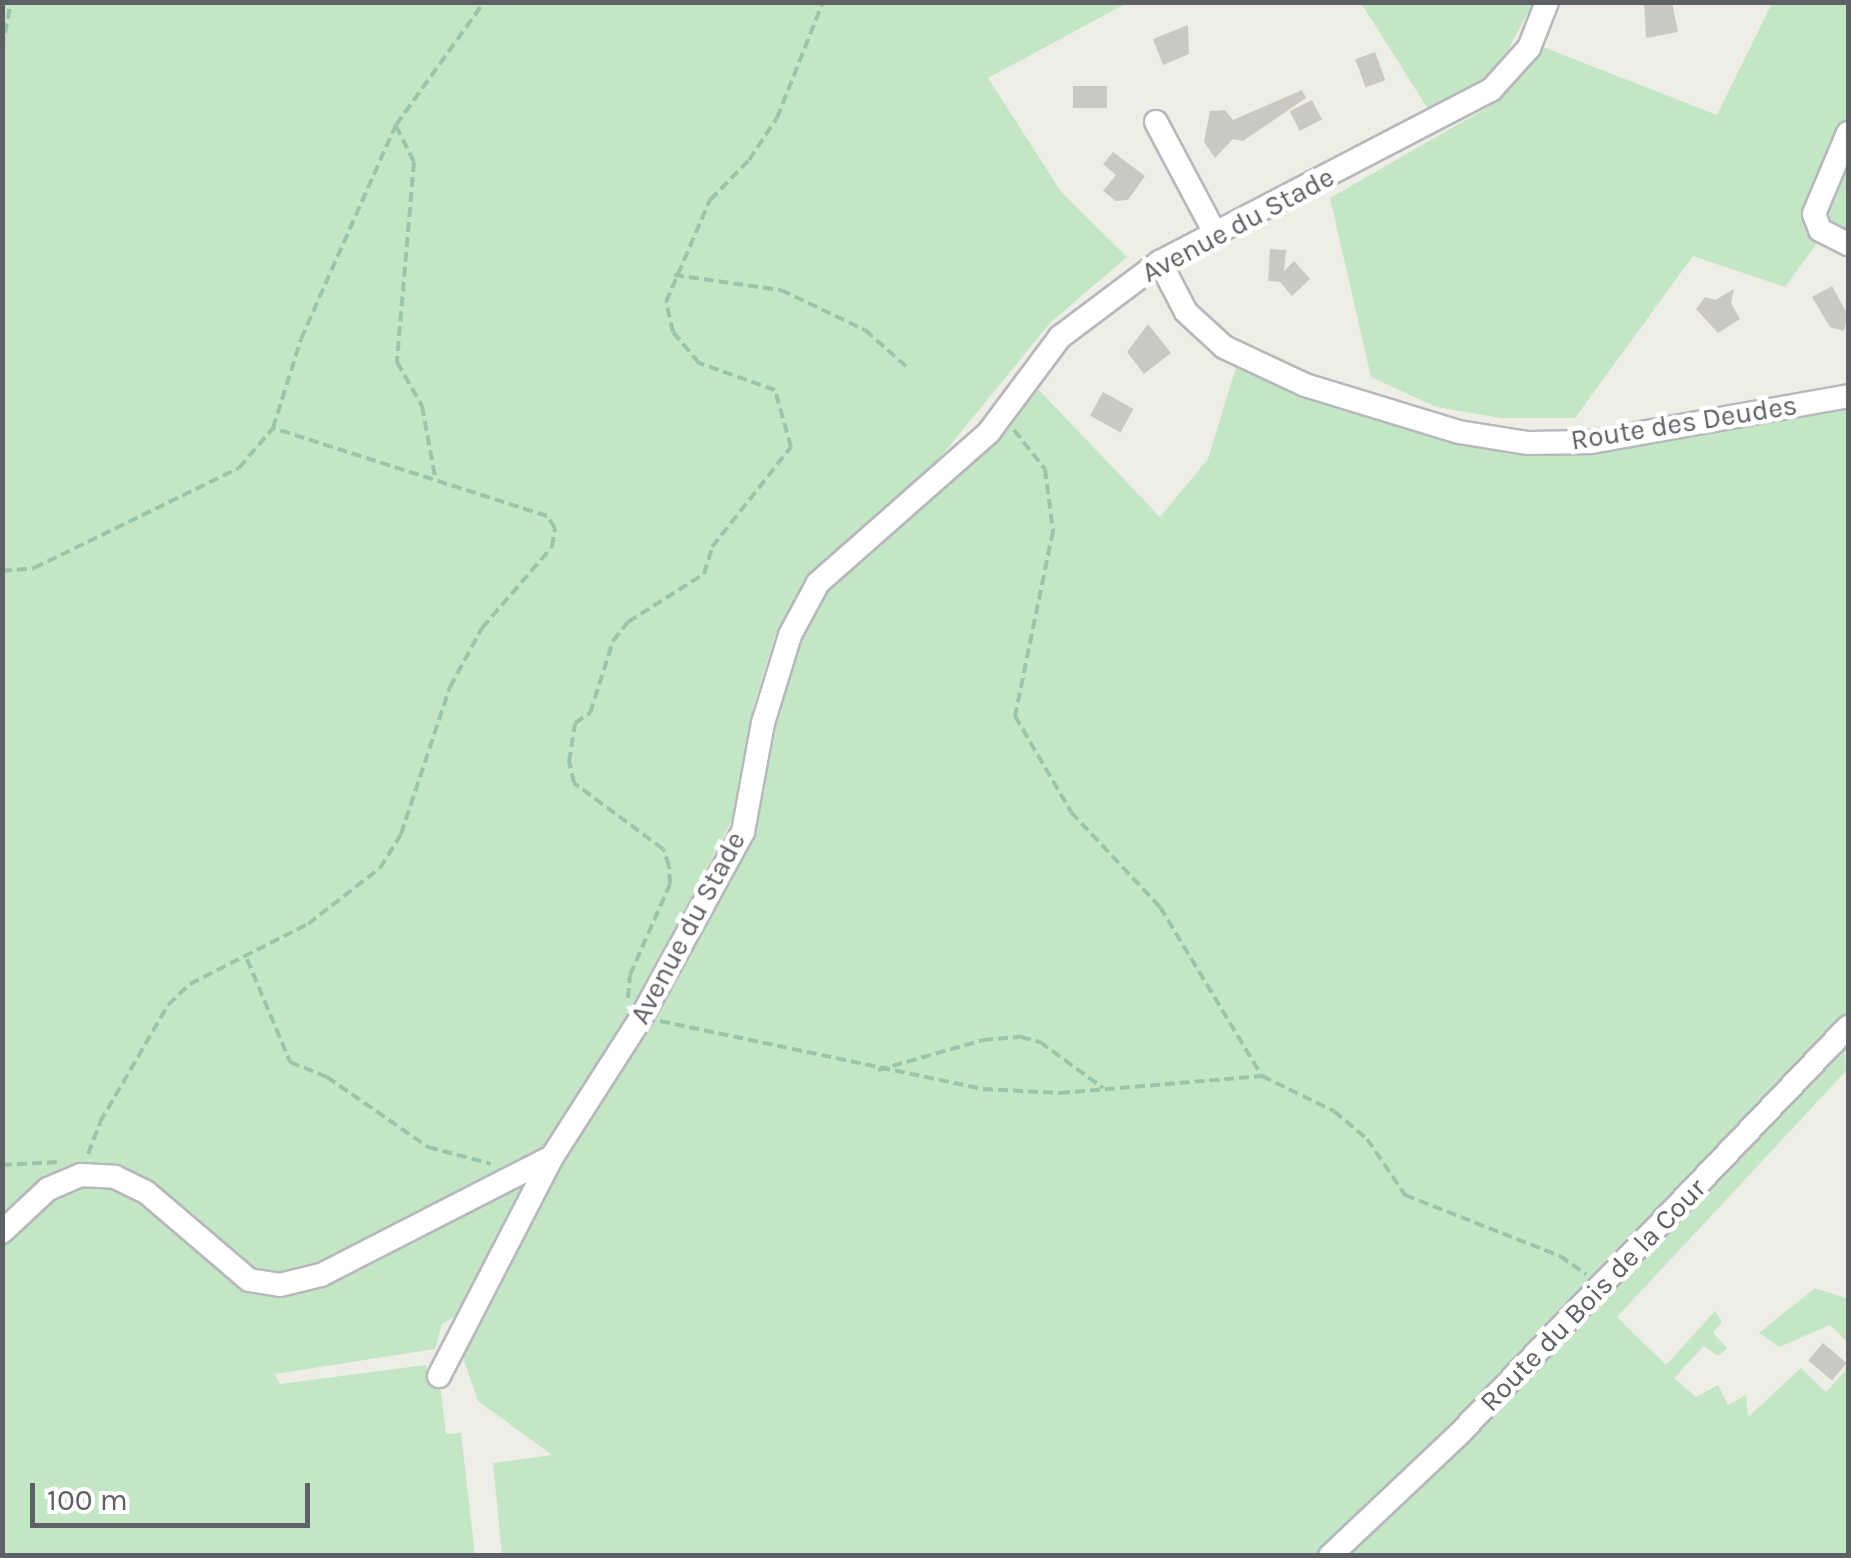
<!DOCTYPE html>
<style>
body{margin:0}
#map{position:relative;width:1851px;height:1558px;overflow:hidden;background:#efeee6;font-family:Karla,sans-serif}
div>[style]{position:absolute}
.green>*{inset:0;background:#c3e6c5}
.building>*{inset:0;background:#cac8c3;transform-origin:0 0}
.path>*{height:4px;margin-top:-2px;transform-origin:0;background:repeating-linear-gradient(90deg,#9bc5a9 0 10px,transparent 0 15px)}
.roads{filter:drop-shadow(2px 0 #b6b8bc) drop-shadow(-2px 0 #b6b8bc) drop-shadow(0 2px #b6b8bc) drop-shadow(0 -2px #b6b8bc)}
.street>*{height:22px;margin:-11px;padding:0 11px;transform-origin:11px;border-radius:11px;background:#fff}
span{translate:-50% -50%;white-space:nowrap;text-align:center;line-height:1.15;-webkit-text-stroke:9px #fff;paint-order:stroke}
.street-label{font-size:28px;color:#5d6166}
.frame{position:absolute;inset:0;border:5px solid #5d6166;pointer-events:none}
.scale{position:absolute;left:30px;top:1483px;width:280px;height:45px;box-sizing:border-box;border:5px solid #5d6166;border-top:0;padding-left:12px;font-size:30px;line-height:35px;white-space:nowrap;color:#5d6166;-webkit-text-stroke:8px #fff;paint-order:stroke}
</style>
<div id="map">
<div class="green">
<div style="clip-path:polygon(3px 3px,1127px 3px,988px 78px,1062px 193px,1127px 257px,1051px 322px,933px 466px,805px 580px,775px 636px,754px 704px,735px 814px,619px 1039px,544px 1148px,322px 1262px,280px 1274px,252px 1268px,152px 1183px,118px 1166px,80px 1163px,46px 1178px,3px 1211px)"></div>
<div style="clip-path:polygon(1361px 3px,1533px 3px,1501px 63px,1469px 90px,1428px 109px)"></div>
<div style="clip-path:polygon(1772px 3px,1848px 3px,1848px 248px,1823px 235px,1785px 287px,1693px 256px,1575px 418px,1501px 418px,1436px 407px,1371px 377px,1330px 198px,1490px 106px,1543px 47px,1717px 115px)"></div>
<div style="clip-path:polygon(1237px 364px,1538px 453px,1601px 452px,1848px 404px,1848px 1014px,1455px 1425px,1316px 1555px,502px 1555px,493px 1463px,552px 1455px,478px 1401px,462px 1355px,557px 1163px,631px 1056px,708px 914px,797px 638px,828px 588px,1037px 388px,1160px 517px,1208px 459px)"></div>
<div style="clip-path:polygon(1844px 1045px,1846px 1071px,1617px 1317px,1666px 1365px,1715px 1311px,1722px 1322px,1713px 1333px,1727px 1348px,1718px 1356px,1704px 1346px,1674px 1378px,1696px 1397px,1718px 1385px,1728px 1405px,1746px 1395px,1748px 1417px,1801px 1368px,1826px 1392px,1848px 1368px,1848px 1555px,1327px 1556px)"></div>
<div style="clip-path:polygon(536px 1173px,456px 1316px,442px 1324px,435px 1349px,275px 1374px,280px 1384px,426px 1365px,428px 1377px,439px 1376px,446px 1434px,461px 1433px,475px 1555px,3px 1555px,2px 1247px,52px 1197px,80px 1185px,117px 1189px,145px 1201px,221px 1274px,250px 1292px,285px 1297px,328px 1285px)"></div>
<div style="clip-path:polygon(1815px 1288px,1848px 1299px,1848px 1343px,1830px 1325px,1779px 1347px,1759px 1333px)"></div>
</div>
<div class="building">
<div style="clip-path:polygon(1644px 2px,1672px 2px,1678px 32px,1646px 38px)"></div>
<div style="clip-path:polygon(1188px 25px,1189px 54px,1163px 65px,1153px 39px)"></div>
<div style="left:1375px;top:52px;width:30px;height:21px;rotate:70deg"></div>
<div style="left:1073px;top:86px;width:34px;height:22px"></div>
<div style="clip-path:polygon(1302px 90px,1306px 98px,1243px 141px,1233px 139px,1215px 158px,1204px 142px,1210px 111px,1225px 110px,1233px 120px)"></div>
<div style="left:1312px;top:100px;width:22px;height:25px;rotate:63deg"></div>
<div style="clip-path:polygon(1113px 152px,1145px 176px,1128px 200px,1116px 201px,1103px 191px,1116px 175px,1103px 164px)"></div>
<div style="clip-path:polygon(1270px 249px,1286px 250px,1284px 271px,1294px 261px,1310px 279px,1292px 296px,1280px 282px,1268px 281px)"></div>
<div style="clip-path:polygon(1832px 286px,1848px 315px,1844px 331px,1830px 327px,1812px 297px)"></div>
<div style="clip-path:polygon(1734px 289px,1731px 303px,1740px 319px,1718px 333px,1696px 309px,1705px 297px,1715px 300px)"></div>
<div style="clip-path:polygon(1148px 324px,1171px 353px,1144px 374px,1127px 352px)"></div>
<div style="left:1103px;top:392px;width:35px;height:27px;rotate:29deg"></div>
<div style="left:1823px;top:1343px;width:31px;height:23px;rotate:40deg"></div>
</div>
<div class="path">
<div style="left:2px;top:48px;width:47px;rotate:-78.9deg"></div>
<div style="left:396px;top:126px;width:40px;rotate:63.4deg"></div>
<div style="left:414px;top:162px;width:201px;rotate:94.9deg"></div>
<div style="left:397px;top:362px;width:51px;rotate:60.4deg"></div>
<div style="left:422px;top:406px;width:72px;rotate:79.6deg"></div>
<div style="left:674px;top:275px;width:108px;rotate:8deg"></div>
<div style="left:781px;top:290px;width:93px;rotate:25.5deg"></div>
<div style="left:865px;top:330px;width:57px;rotate:41.5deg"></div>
<div style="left:1014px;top:430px;width:50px;rotate:51.5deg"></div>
<div style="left:1045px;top:469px;width:63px;rotate:82.6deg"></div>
<div style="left:1053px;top:531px;width:189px;rotate:101.6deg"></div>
<div style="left:1015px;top:716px;width:111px;rotate:59.7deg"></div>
<div style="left:1071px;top:812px;width:130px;rotate:46.9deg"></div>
<div style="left:1160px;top:907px;width:197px;rotate:58.9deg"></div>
<div style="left:1262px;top:1076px;width:80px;rotate:25.9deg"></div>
<div style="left:1334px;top:1111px;width:43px;rotate:40.3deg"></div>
<div style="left:1367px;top:1139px;width:68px;rotate:55.8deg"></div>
<div style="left:1405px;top:1195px;width:167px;rotate:21.5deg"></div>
<div style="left:1560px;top:1256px;width:32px;rotate:35deg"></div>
<div style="left:2px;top:571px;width:32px;rotate:-5deg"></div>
<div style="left:34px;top:568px;width:228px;rotate:-26deg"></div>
<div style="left:239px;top:468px;width:52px;rotate:-49.6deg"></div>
<div style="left:273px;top:428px;width:93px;rotate:-72.5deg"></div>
<div style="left:301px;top:339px;width:234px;rotate:-66.1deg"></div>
<div style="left:396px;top:125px;width:151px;rotate:-54.4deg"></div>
<div style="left:247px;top:959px;width:112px;rotate:67.3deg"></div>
<div style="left:290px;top:1062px;width:40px;rotate:22deg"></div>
<div style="left:327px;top:1077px;width:123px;rotate:34.7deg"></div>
<div style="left:428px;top:1147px;width:65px;rotate:15.1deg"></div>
<div style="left:628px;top:998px;width:23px;rotate:-85deg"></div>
<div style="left:630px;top:975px;width:99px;rotate:-66.3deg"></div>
<div style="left:670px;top:884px;width:18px;rotate:-93deg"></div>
<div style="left:669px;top:866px;width:18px;rotate:-109deg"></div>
<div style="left:663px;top:849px;width:111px;rotate:-143.4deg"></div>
<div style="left:574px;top:783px;width:22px;rotate:-103deg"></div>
<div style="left:569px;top:762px;width:39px;rotate:-81deg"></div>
<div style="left:575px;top:723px;width:18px;rotate:-34deg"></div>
<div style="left:590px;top:713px;width:76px;rotate:-72.3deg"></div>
<div style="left:613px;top:641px;width:24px;rotate:-52deg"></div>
<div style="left:628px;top:622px;width:90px;rotate:-32.3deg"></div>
<div style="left:704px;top:574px;width:28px;rotate:-73deg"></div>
<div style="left:712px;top:547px;width:127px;rotate:-51.7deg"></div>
<div style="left:791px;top:447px;width:59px;rotate:-105.7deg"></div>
<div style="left:775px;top:390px;width:81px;rotate:-160.4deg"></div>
<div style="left:699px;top:363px;width:40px;rotate:-130deg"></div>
<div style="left:673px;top:332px;width:31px;rotate:-103deg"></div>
<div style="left:666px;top:302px;width:111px;rotate:-66.7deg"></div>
<div style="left:710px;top:200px;width:56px;rotate:-45.7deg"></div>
<div style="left:749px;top:160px;width:50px;rotate:-56.3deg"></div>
<div style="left:777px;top:118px;width:125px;rotate:-68.4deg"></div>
<div style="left:660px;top:1021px;width:330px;rotate:11.9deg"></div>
<div style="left:983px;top:1089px;width:77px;rotate:3deg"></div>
<div style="left:1060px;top:1093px;width:203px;rotate:-4.8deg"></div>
<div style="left:878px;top:1070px;width:109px;rotate:-15.9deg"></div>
<div style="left:983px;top:1040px;width:38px;rotate:-5deg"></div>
<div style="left:1021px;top:1037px;width:20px;rotate:15deg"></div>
<div style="left:1040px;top:1042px;width:78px;rotate:36.1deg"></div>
<div style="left:88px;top:1154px;width:34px;rotate:-69deg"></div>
<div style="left:100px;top:1122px;width:135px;rotate:-59.8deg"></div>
<div style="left:168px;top:1005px;width:30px;rotate:-44deg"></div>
<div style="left:190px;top:984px;width:132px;rotate:-27deg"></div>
<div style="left:308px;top:924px;width:91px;rotate:-37.9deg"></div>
<div style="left:380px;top:868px;width:40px;rotate:-58deg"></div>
<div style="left:401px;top:834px;width:155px;rotate:-71.6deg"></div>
<div style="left:450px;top:687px;width:67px;rotate:-61.5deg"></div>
<div style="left:482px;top:628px;width:107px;rotate:-49.2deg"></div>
<div style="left:552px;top:547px;width:19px;rotate:-81deg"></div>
<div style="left:555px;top:528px;width:14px;rotate:-124deg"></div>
<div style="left:547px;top:516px;width:288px;rotate:-162.2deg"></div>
<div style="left:2px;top:1165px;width:55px;rotate:-3.1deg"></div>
</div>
<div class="roads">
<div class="street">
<div style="left:1156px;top:122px;width:126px;rotate:62deg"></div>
<div style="left:1848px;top:133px;width:88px;rotate:112.8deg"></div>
<div style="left:1814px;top:214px;width:17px;rotate:69deg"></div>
<div style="left:1820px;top:230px;width:31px;rotate:27deg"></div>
<div style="left:1160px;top:262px;width:56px;rotate:62.5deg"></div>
<div style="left:1186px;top:312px;width:52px;rotate:42.6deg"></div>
<div style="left:1224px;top:347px;width:89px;rotate:25.1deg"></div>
<div style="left:1305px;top:385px;width:161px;rotate:17deg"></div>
<div style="left:1459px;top:432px;width:70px;rotate:9.1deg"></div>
<div style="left:1528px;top:443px;width:63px;rotate:-0.9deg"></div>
<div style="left:1591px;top:442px;width:261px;rotate:-10.1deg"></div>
<div style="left:2px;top:1232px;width:63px;rotate:-43.1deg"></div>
<div style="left:48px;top:1189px;width:36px;rotate:-23deg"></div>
<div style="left:81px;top:1175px;width:34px;rotate:3deg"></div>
<div style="left:115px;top:1177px;width:34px;rotate:26deg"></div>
<div style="left:146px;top:1192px;width:135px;rotate:40.5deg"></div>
<div style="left:249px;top:1280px;width:31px;rotate:9deg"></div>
<div style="left:280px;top:1285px;width:42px;rotate:-13.7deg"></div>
<div style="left:321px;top:1275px;width:259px;rotate:-27.1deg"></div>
<div style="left:552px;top:1157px;width:165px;rotate:-57.4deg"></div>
<div style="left:641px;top:1018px;width:212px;rotate:-61.3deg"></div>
<div style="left:743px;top:832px;width:111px;rotate:-79.6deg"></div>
<div style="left:763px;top:723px;width:92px;rotate:-72.9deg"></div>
<div style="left:790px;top:635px;width:59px;rotate:-61.7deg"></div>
<div style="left:818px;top:583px;width:228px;rotate:-41.4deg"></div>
<div style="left:989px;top:432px;width:119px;rotate:-53.2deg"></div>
<div style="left:1060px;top:337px;width:125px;rotate:-36.9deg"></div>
<div style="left:1160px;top:262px;width:373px;rotate:-27.5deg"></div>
<div style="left:1491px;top:90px;width:57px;rotate:-47.9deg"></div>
<div style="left:1529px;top:48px;width:49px;rotate:-68.6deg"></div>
<div style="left:439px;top:1376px;width:246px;rotate:-62.7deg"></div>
<div style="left:1330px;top:1556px;width:178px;rotate:-43.4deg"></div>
<div style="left:1459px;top:1434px;width:563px;rotate:-46.3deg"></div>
</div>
</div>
<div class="street-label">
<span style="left:1238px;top:225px;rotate:-28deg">Avenue du Stade</span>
<span style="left:1684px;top:423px;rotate:-9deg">Route des Deudes</span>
<span style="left:688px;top:928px;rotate:-62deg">Avenue du Stade</span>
<span style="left:1593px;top:1295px;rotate:-46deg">Route du Bois de la Cour</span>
</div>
<div class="frame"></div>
<div class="scale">100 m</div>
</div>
